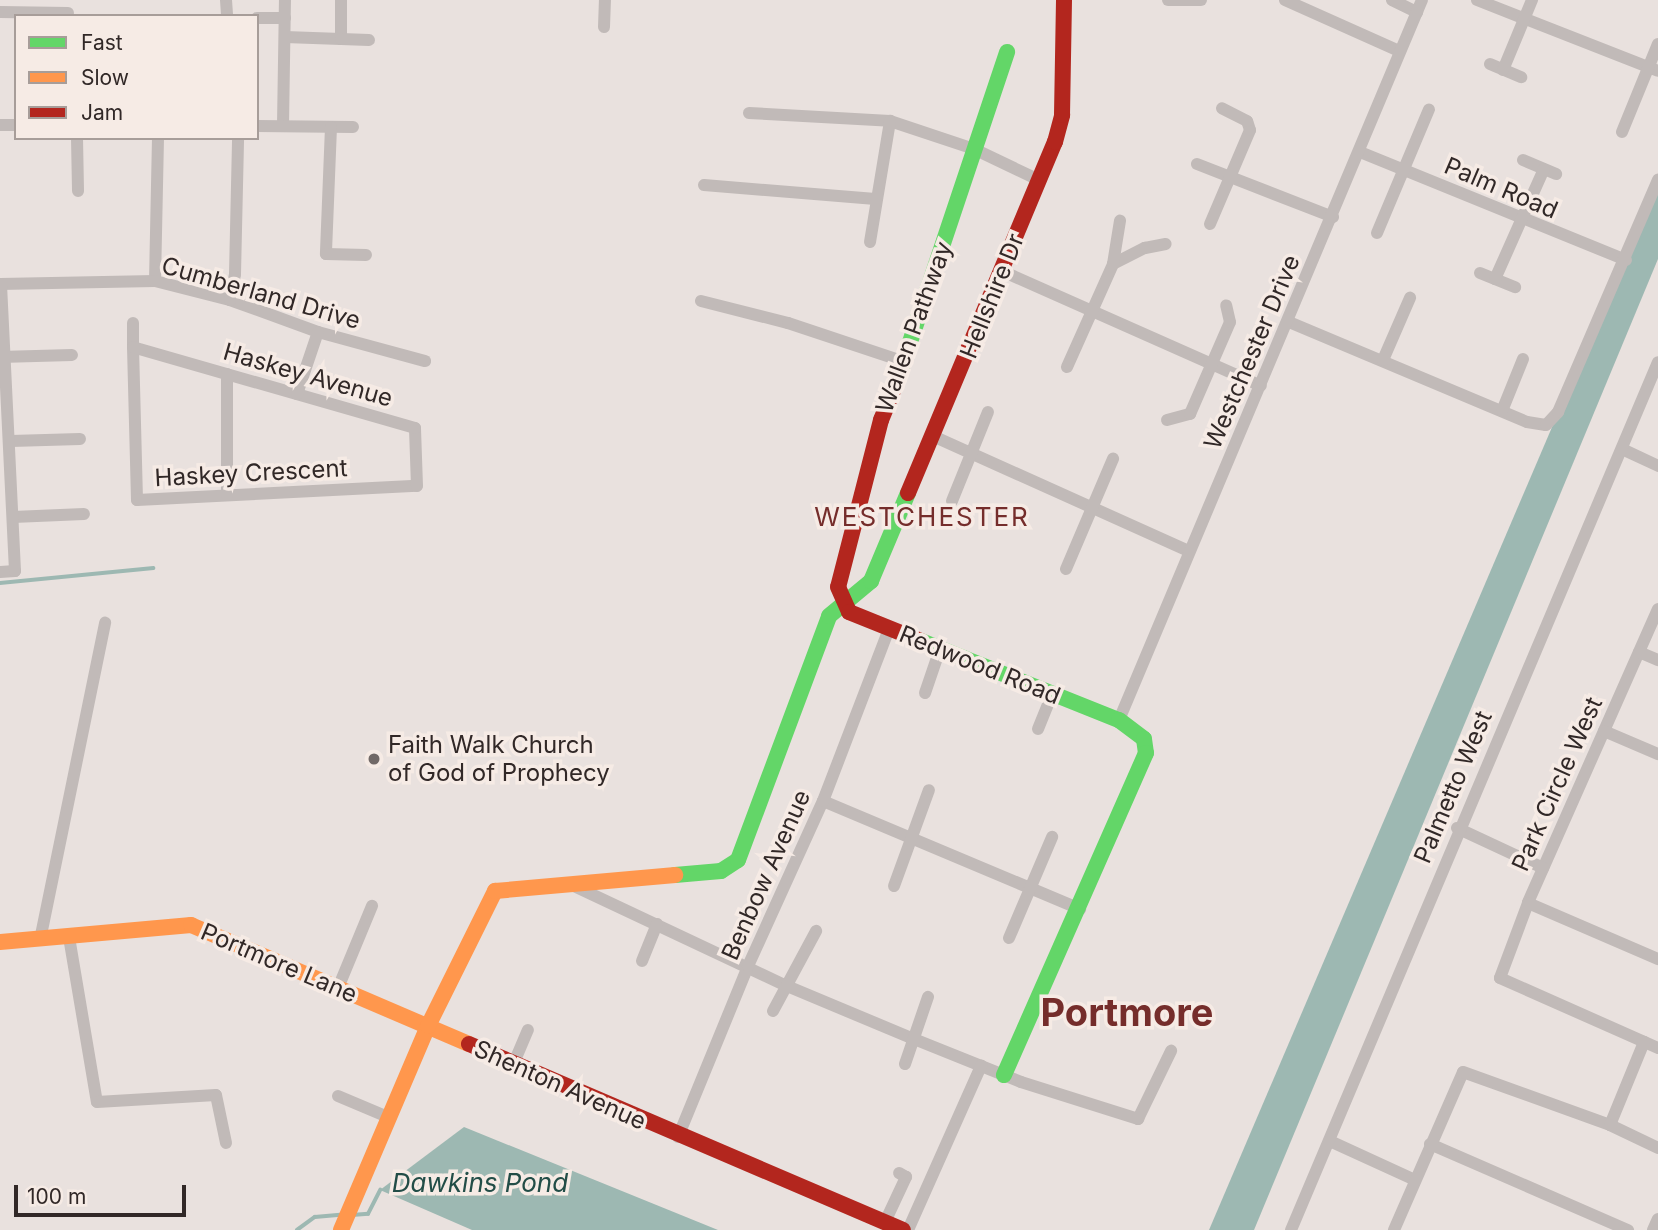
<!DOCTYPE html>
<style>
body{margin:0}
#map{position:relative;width:1658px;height:1230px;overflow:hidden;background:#e9e1de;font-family:Inter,sans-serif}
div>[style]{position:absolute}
.water>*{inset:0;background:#9db8b2}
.stream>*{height:3.5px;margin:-1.75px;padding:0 1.75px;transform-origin:1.75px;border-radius:1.75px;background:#9db8b2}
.street>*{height:12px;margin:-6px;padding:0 6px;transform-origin:6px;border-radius:6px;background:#c1bab8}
.fast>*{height:16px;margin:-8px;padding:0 8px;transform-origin:8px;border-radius:8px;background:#63d668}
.slow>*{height:16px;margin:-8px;padding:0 8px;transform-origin:8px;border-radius:8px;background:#ff974d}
.jam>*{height:16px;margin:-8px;padding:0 8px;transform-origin:8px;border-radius:8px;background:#b3261e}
.dots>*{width:19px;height:19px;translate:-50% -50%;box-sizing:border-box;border:4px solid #f6ebe5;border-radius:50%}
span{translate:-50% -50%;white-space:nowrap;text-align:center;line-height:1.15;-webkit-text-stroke:7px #f6ebe5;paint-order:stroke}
.street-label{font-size:24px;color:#312827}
.poi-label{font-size:24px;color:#312827}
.left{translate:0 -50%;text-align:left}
.neighbourhood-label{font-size:26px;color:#752d2b;letter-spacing:2px}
.water-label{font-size:26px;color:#224d47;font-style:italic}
.town-label{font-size:38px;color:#752d2b;font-weight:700}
.legend{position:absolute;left:14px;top:14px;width:245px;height:126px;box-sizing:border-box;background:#f6ebe5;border:2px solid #a79d99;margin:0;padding:9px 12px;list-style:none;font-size:21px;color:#312827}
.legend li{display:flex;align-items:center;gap:14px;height:35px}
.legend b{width:35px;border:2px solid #a79d99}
.scale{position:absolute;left:14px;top:1185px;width:172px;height:32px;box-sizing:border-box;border:4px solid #312827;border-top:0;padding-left:9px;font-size:21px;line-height:24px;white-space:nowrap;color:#312827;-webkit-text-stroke:5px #f6ebe5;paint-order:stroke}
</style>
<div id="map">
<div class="water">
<div style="clip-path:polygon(1658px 179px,1658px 259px,1254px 1230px,1209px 1230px)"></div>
<div style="clip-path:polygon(464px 1127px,718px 1230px,472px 1230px,380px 1190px)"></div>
</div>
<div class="stream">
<div style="left:0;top:583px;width:154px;rotate:-5.6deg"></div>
<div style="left:352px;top:1215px;width:16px;rotate:-4deg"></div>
<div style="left:368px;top:1214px;width:27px;rotate:-63deg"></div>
<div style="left:297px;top:1230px;width:22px;rotate:-36deg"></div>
<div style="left:315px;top:1217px;width:25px;rotate:-5deg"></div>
</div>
<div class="street">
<div style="left:226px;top:0;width:16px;rotate:86deg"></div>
<div style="left:1168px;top:0;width:33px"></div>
<div style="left:1285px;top:0;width:125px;rotate:24.1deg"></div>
<div style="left:1392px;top:0;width:28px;rotate:26deg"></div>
<div style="left:1477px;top:0;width:194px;rotate:21.4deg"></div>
<div style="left:0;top:12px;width:68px;rotate:0.8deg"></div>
<div style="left:257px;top:18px;width:28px"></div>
<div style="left:604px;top:27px;width:27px;rotate:-88deg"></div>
<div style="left:285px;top:37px;width:56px;rotate:2deg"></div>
<div style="left:341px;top:39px;width:39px;rotate:-90deg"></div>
<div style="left:341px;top:39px;width:28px;rotate:2deg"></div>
<div style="left:1490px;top:64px;width:34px;rotate:23deg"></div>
<div style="left:1503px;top:70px;width:76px;rotate:-67.5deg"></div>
<div style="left:749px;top:113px;width:141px;rotate:3.2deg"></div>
<div style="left:890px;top:121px;width:89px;rotate:18.4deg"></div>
<div style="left:974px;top:149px;width:72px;rotate:25.5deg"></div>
<div style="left:0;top:125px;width:16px"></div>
<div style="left:283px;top:125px;width:125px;rotate:-89.1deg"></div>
<div style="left:257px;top:126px;width:96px;rotate:0.6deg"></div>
<div style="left:331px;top:127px;width:127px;rotate:92.3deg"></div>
<div style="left:326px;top:254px;width:40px;rotate:1.4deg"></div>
<div style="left:1622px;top:132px;width:95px;rotate:-67.8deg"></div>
<div style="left:77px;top:138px;width:53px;rotate:88.9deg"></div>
<div style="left:1360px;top:152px;width:287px;rotate:22.1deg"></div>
<div style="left:1523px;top:160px;width:36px;rotate:23deg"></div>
<div style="left:1197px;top:164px;width:146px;rotate:21.3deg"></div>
<div style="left:704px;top:185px;width:172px;rotate:4.7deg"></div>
<div style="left:1210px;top:224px;width:102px;rotate:-66.9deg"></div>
<div style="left:1250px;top:130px;width:9px;rotate:-108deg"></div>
<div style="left:1247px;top:121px;width:28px;rotate:-153deg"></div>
<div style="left:1377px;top:233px;width:134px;rotate:-67.2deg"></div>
<div style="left:870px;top:242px;width:123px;rotate:-80.6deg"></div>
<div style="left:1113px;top:264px;width:36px;rotate:-27deg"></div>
<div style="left:1145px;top:248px;width:21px;rotate:-11deg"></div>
<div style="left:1002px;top:271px;width:283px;rotate:23.9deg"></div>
<div style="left:1480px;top:273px;width:38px;rotate:22deg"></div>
<div style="left:1495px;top:279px;width:120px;rotate:-66deg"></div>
<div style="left:155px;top:281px;width:143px;rotate:-88.8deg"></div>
<div style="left:0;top:284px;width:155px;rotate:-1.1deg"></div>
<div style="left:155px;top:281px;width:77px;rotate:14.2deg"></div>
<div style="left:230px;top:300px;width:94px;rotate:20deg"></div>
<div style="left:318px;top:332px;width:111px;rotate:15.2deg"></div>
<div style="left:230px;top:300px;width:26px;rotate:-79deg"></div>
<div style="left:235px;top:274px;width:136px;rotate:-88.7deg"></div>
<div style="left:701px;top:301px;width:90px;rotate:14.2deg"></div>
<div style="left:788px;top:323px;width:123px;rotate:18.4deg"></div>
<div style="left:1289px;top:322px;width:258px;rotate:22.8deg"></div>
<div style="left:1527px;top:422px;width:19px;rotate:9deg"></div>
<div style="left:1546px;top:425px;width:18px;rotate:-47deg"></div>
<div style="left:1558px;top:412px;width:253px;rotate:-66.7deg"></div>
<div style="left:133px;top:323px;width:24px;rotate:90deg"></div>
<div style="left:133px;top:347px;width:153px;rotate:88.5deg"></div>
<div style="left:137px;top:500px;width:280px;rotate:-2.9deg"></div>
<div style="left:417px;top:486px;width:58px;rotate:-92deg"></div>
<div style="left:415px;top:428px;width:293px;rotate:-164deg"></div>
<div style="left:0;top:357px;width:72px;rotate:-1.6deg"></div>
<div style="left:1383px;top:360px;width:68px;rotate:-66.5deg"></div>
<div style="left:1067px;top:367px;width:113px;rotate:-65.9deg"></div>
<div style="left:1113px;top:264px;width:44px;rotate:-80.8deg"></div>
<div style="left:227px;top:374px;width:121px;rotate:90deg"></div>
<div style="left:297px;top:394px;width:65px;rotate:-71.3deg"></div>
<div style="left:1502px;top:411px;width:56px;rotate:-68deg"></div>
<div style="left:1167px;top:420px;width:24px;rotate:-15deg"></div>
<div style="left:1190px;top:414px;width:100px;rotate:-66.5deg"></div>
<div style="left:1230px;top:322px;width:17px;rotate:-103deg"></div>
<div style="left:935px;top:437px;width:278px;rotate:24.2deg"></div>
<div style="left:11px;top:441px;width:69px;rotate:-1.7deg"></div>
<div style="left:1622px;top:449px;width:40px;rotate:25deg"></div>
<div style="left:952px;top:501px;width:96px;rotate:-68deg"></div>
<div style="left:13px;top:517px;width:71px;rotate:-2.4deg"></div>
<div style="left:1066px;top:569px;width:120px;rotate:-66.9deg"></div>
<div style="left:0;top:572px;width:15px;rotate:-4deg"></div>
<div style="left:15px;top:571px;width:287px;rotate:-92.8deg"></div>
<div style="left:1658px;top:609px;width:321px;rotate:113.9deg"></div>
<div style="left:1528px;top:903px;width:80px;rotate:110.5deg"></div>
<div style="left:1500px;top:978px;width:173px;rotate:23.9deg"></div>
<div style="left:1639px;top:652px;width:21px;rotate:23deg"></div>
<div style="left:925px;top:693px;width:46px;rotate:-71.2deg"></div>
<div style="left:1119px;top:720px;width:781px;rotate:-67.18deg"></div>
<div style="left:1038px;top:729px;width:37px;rotate:-68deg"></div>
<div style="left:1604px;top:731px;width:59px;rotate:23.1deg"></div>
<div style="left:823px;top:801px;width:279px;rotate:22.8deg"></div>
<div style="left:1457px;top:828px;width:95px;rotate:24.9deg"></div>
<div style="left:572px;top:885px;width:238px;rotate:25.2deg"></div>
<div style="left:787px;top:986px;width:138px;rotate:22.7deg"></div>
<div style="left:914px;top:1039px;width:115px;rotate:21.9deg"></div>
<div style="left:1021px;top:1082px;width:123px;rotate:17.5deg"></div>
<div style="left:1138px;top:1119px;width:76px;rotate:-64.1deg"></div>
<div style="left:894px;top:886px;width:102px;rotate:-70deg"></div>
<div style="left:1528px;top:903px;width:142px;rotate:23.3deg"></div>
<div style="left:69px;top:937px;width:167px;rotate:80.4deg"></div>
<div style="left:97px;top:1102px;width:119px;rotate:-3.4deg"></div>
<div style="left:216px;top:1095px;width:49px;rotate:78.2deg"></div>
<div style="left:1009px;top:938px;width:110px;rotate:-66.9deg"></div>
<div style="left:40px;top:940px;width:324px;rotate:-78.4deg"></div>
<div style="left:642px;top:961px;width:40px;rotate:-68deg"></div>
<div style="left:338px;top:988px;width:89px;rotate:-67.5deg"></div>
<div style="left:773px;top:1011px;width:91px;rotate:-61.7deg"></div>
<div style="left:905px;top:1064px;width:71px;rotate:-71.1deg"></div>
<div style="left:513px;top:1065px;width:38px;rotate:-67deg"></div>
<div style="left:338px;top:1096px;width:56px;rotate:22.9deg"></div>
<div style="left:1610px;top:1125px;width:90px;rotate:-67.7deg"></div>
<div style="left:678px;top:1137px;width:185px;rotate:-67.7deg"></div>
<div style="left:748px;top:966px;width:181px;rotate:-65.6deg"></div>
<div style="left:823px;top:801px;width:184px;rotate:-69deg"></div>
<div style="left:1332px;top:1142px;width:91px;rotate:24.6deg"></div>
<div style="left:1430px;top:1144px;width:216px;rotate:23.5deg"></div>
<div style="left:885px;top:1222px;width:50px;rotate:-65deg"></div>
<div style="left:906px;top:1177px;width:8px;rotate:-150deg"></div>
<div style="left:908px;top:1230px;width:180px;rotate:-66deg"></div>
<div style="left:1291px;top:1230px;width:942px;rotate:-67.08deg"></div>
<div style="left:1394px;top:1230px;width:172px;rotate:-66.4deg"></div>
<div style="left:1463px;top:1072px;width:156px;rotate:19.8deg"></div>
<div style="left:1610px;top:1125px;width:53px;rotate:25.6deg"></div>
<div style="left:1653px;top:1230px;width:12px;rotate:-66deg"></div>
</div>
<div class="fast">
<div style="left:897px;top:381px;width:347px;rotate:-71.5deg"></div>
<div style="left:921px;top:641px;width:213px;rotate:21.8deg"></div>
<div style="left:1119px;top:720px;width:31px;rotate:37deg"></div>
<div style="left:1144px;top:739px;width:14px;rotate:82deg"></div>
<div style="left:1146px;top:753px;width:352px;rotate:113.8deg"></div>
<div style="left:675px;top:875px;width:46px;rotate:-5deg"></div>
<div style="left:721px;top:871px;width:20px;rotate:-33deg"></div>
<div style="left:738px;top:860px;width:260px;rotate:-69.5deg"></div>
<div style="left:829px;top:616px;width:55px;rotate:-39.8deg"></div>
<div style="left:871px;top:581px;width:95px;rotate:-67.2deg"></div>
</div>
<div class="slow">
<div style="left:0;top:942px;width:192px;rotate:-5.1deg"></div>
<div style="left:191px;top:925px;width:302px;rotate:23.2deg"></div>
<div style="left:341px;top:1230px;width:222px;rotate:-66.9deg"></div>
<div style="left:428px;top:1026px;width:151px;rotate:-63.6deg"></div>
<div style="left:495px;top:891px;width:181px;rotate:-5.1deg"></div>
</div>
<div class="jam">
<div style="left:897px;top:381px;width:42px;rotate:112.3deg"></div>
<div style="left:881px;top:420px;width:172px;rotate:104.4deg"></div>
<div style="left:838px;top:587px;width:27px;rotate:66deg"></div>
<div style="left:849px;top:612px;width:78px;rotate:21.9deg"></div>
<div style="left:908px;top:493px;width:381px;rotate:-67.3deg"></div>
<div style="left:1055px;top:142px;width:28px;rotate:-75deg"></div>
<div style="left:1062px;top:115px;width:115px;rotate:-89deg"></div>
<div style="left:469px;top:1044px;width:472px;rotate:23.2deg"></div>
</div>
<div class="dots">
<div style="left:374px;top:759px;background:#716967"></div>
</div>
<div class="street-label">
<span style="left:1501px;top:188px;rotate:23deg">Palm Road</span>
<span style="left:261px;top:293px;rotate:16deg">Cumberland Drive</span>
<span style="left:992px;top:296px;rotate:-68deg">Hellshire Dr</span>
<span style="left:914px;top:327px;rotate:-70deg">Wallen Pathway</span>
<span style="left:1252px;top:352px;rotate:-67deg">Westchester Drive</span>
<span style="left:308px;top:375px;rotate:16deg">Haskey Avenue</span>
<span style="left:251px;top:473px;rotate:-3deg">Haskey Crescent</span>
<span style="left:980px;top:665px;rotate:22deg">Redwood Road</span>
<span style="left:1557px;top:784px;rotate:-66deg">Park Circle West</span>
<span style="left:1453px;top:787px;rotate:-67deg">Palmetto West</span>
<span style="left:766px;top:875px;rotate:-66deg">Benbow Avenue</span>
<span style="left:279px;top:963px;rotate:23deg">Portmore Lane</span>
<span style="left:560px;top:1085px;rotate:24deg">Shenton Avenue</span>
</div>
<div class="poi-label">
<span class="left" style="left:388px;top:759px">Faith Walk Church<br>of God of Prophecy</span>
</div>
<div class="neighbourhood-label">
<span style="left:922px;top:517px">WESTCHESTER</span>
</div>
<div class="water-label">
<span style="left:480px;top:1183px">Dawkins Pond</span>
</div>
<div class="town-label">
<span style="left:1127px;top:1013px">Portmore</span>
</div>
<ul class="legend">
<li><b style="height:9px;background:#63d668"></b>Fast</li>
<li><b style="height:9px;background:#ff974d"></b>Slow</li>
<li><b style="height:9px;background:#b3261e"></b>Jam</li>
</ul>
<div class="scale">100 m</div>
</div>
